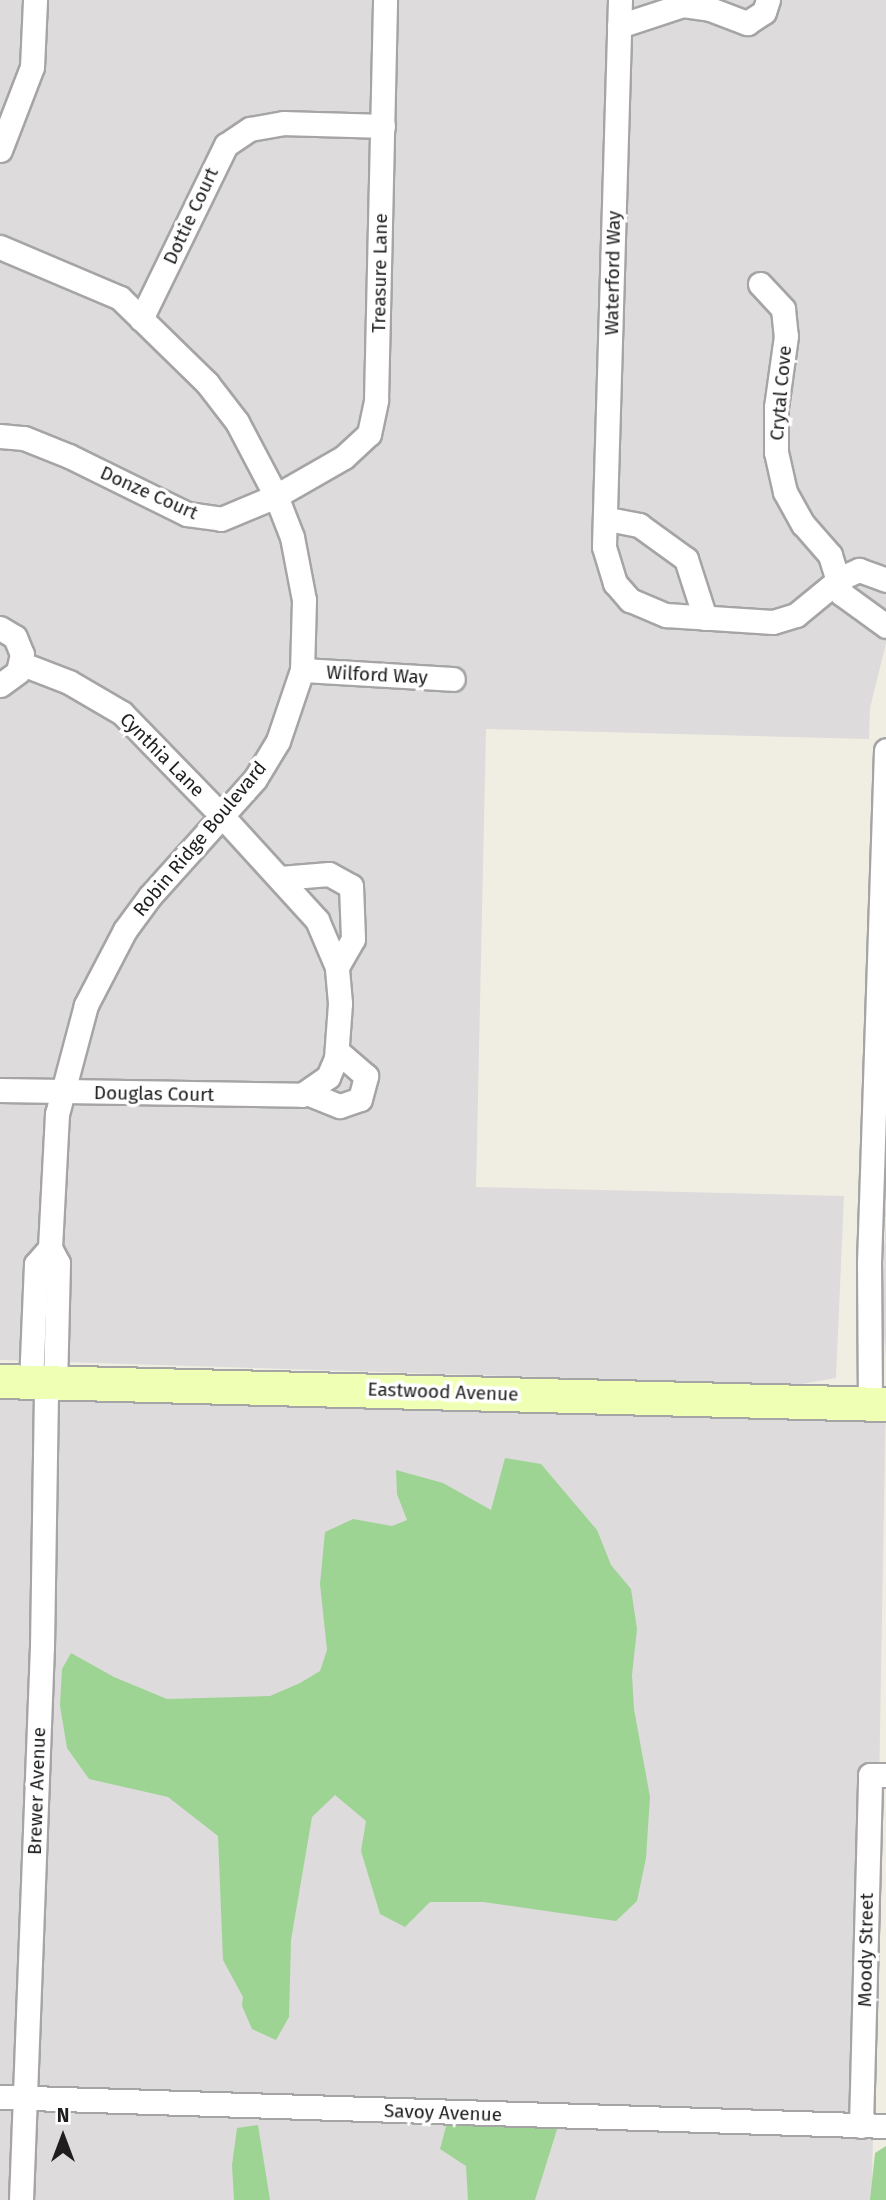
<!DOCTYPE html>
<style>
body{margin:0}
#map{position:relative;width:886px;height:2200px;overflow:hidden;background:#f0eee3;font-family:"Fira Sans",sans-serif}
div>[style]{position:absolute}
.residential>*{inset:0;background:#dddbdb;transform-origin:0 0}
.forest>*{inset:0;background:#9dd494}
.roads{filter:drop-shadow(2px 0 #a5a5a5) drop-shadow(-2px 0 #a5a5a5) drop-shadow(0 2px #a5a5a5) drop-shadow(0 -2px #a5a5a5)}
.street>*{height:23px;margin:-11.5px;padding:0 11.5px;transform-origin:11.5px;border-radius:11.5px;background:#fff}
.secondary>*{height:33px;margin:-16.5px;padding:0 16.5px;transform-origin:16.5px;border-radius:16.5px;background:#efffb3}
span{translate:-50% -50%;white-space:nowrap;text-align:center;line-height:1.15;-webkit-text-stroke:7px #fff;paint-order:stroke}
.street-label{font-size:19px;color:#1e1e1e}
.north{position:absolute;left:28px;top:2102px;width:70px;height:70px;-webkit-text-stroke:5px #fff;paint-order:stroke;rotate:0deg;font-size:19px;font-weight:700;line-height:28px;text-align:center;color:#1e1e1e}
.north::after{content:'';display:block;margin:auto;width:24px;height:32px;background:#1e1e1e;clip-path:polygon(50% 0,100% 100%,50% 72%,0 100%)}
</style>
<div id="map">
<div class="residential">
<div style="clip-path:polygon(0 0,886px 0,886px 643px,870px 708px,869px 739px,486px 729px,476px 1187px,844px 1196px,836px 1378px,796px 1385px,0 1360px)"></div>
<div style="clip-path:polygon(886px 795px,886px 1358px,881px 1303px,886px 1217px,871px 1216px)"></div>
<div style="left:0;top:1381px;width:886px;height:819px;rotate:1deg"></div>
</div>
<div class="forest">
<div style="clip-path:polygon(505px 1458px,541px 1464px,597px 1530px,611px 1565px,631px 1589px,637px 1629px,632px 1675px,634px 1709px,650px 1797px,646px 1858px,637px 1901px,616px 1921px,483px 1902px,430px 1902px,405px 1927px,380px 1914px,361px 1851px,366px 1821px,335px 1795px,312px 1817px,291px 1940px,289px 2017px,276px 2040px,252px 2029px,242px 2006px,243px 1997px,223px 1960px,218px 1836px,168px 1797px,89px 1779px,67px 1748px,60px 1706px,62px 1669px,71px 1653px,114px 1677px,167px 1699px,270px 1696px,300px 1683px,320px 1671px,327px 1650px,320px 1584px,325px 1532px,353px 1519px,392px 1526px,407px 1520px,397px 1494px,396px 1470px,443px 1483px,491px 1510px)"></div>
<div style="clip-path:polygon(447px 2123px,559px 2123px,535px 2200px,468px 2200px,466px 2166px,440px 2149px)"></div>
<div style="clip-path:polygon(258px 2125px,270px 2200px,234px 2200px,232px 2165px,237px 2128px)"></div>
<div style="clip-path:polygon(886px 2146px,886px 2200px,870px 2200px,875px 2153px)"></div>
</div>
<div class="roads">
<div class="street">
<div style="left:620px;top:0;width:547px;rotate:91.68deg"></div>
<div style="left:604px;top:547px;width:38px;rotate:73deg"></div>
<div style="left:615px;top:583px;width:23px;rotate:49deg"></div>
<div style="left:630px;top:600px;width:39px;rotate:23deg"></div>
<div style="left:666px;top:615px;width:107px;rotate:3.7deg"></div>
<div style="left:773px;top:622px;width:24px;rotate:-17deg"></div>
<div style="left:796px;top:615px;width:58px;rotate:-39.4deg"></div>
<div style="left:841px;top:578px;width:20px;rotate:-24deg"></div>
<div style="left:859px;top:570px;width:29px;rotate:20deg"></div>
<div style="left:619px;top:26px;width:67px;rotate:-18.2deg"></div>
<div style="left:683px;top:5px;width:27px;rotate:8deg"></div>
<div style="left:710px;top:9px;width:40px;rotate:21deg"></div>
<div style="left:747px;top:23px;width:20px;rotate:-33deg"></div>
<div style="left:764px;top:12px;width:13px;rotate:-72deg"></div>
<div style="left:0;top:150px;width:89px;rotate:-68.9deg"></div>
<div style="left:32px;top:67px;width:67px;rotate:-87.4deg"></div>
<div style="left:0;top:247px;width:130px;rotate:23deg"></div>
<div style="left:120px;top:298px;width:122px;rotate:44.3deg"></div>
<div style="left:207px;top:383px;width:49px;rotate:52.4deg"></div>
<div style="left:237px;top:422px;width:84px;rotate:62.2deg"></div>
<div style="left:276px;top:496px;width:44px;rotate:68.7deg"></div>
<div style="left:292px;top:537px;width:64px;rotate:79.2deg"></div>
<div style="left:304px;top:600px;width:70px;rotate:91.6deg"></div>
<div style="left:302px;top:670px;width:75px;rotate:108.7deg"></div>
<div style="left:278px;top:741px;width:44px;rotate:121.2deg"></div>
<div style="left:255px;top:779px;width:157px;rotate:131.9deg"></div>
<div style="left:150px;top:896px;width:42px;rotate:126.3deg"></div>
<div style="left:125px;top:930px;width:85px;rotate:117.5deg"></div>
<div style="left:86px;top:1005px;width:113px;rotate:104.9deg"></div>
<div style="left:57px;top:1114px;width:134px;rotate:93deg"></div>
<div style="left:50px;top:1248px;width:21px;rotate:131deg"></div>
<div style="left:36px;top:1264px;width:118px;rotate:92.4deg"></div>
<div style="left:760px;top:284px;width:34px;rotate:47deg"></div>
<div style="left:783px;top:309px;width:27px;rotate:84deg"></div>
<div style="left:786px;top:336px;width:72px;rotate:98deg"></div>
<div style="left:776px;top:407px;width:45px;rotate:90deg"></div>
<div style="left:776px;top:452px;width:41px;rotate:77.3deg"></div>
<div style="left:785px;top:492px;width:37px;rotate:61deg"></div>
<div style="left:803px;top:524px;width:41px;rotate:48.9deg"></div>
<div style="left:830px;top:555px;width:41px;rotate:72.9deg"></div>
<div style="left:842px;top:594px;width:54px;rotate:36deg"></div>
<div style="left:141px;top:319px;width:194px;rotate:-64deg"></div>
<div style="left:226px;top:145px;width:29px;rotate:-34deg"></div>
<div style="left:250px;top:129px;width:35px;rotate:-10deg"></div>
<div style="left:284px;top:123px;width:99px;rotate:1.7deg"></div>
<div style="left:0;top:436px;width:24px;rotate:5deg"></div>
<div style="left:24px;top:438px;width:48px;rotate:21.8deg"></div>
<div style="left:69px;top:456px;width:131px;rotate:26.2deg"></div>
<div style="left:187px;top:514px;width:34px;rotate:8deg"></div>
<div style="left:221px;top:519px;width:60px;rotate:-22.7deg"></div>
<div style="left:276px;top:496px;width:78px;rotate:-29.8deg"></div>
<div style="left:344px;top:457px;width:34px;rotate:-43deg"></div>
<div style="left:369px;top:434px;width:35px;rotate:-78deg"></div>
<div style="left:376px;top:400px;width:400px;rotate:-88.7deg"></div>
<div style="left:608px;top:519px;width:32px;rotate:11deg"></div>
<div style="left:639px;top:525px;width:58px;rotate:35.9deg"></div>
<div style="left:686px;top:559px;width:62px;rotate:72.1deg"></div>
<div style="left:0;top:628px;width:17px;rotate:31deg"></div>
<div style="left:15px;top:637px;width:18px;rotate:68deg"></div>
<div style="left:22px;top:654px;width:18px;rotate:103deg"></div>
<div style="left:18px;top:672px;width:22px;rotate:144deg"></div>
<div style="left:302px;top:670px;width:151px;rotate:3.4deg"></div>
<div style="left:280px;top:878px;width:49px;rotate:-4.7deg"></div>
<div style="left:329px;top:874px;width:25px;rotate:29deg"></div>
<div style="left:351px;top:886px;width:53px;rotate:87.8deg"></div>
<div style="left:353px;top:939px;width:32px;rotate:120deg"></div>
<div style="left:0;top:1090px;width:302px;rotate:0.9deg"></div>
<div style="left:302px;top:1095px;width:32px;rotate:-35deg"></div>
<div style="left:328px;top:1077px;width:21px;rotate:-67deg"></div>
<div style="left:336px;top:1058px;width:55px;rotate:-85.8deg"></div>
<div style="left:340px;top:1003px;width:36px;rotate:-95deg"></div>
<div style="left:337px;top:967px;width:51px;rotate:-113.1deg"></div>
<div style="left:317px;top:920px;width:139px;rotate:-132.4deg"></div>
<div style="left:223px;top:817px;width:145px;rotate:-134.2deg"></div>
<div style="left:122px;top:713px;width:61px;rotate:-149.7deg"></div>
<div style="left:69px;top:682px;width:50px;rotate:-159deg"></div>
<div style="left:307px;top:1093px;width:35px;rotate:22deg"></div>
<div style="left:340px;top:1106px;width:21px;rotate:-19deg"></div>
<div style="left:360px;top:1099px;width:24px;rotate:-75deg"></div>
<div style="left:366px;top:1076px;width:38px;rotate:-139deg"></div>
<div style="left:50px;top:1248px;width:17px;rotate:62deg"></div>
<div style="left:58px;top:1263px;width:119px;rotate:91.4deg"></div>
<div style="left:870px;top:1404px;width:141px;rotate:-90.4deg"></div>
<div style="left:869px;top:1263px;width:513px;rotate:-88.1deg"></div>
<div style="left:0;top:2097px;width:886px;rotate:1.87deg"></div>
<div style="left:861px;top:2126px;width:351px;rotate:-88.5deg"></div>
<div style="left:870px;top:1775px;width:16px"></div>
<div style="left:21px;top:2200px;width:553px;rotate:-87.83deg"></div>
<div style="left:42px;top:1647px;width:265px;rotate:-89.1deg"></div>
</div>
<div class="secondary">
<div style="left:0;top:1381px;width:886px;rotate:1.49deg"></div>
</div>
</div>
<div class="street-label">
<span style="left:191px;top:216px;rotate:-65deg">Dottie Court</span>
<span style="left:380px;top:273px;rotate:-89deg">Treasure Lane</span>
<span style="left:613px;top:273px;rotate:-89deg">Waterford Way</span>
<span style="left:781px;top:393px;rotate:-85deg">Crytal Cove</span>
<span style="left:149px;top:493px;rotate:24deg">Donze Court</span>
<span style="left:377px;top:675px;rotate:3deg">Wilford Way</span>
<span style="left:162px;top:755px;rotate:45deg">Cynthia Lane</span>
<span style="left:200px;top:839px;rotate:-50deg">Robin Ridge Boulevard</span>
<span style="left:154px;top:1094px;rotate:1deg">Douglas Court</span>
<span style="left:443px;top:1392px;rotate:2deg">Eastwood Avenue</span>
<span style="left:37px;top:1791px;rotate:-88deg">Brewer Avenue</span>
<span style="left:866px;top:1950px;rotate:-89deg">Moody Street</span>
<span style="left:443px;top:2113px;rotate:2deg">Savoy Avenue</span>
</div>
<div class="north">N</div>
</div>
